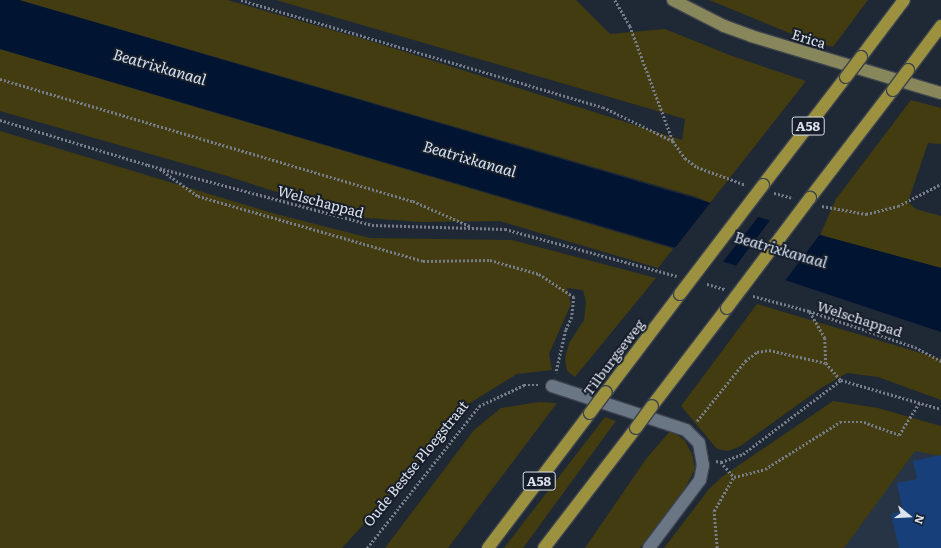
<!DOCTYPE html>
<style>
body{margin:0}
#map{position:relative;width:941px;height:548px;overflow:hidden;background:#1f2835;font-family:Literata,serif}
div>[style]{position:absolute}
.built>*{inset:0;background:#273445}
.green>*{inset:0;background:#423c10}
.water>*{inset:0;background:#011432}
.pier>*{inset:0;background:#1f2835}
.building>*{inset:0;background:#17407a}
.path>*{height:2.5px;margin-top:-1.25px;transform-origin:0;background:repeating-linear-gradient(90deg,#777e89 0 2px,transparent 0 4px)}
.roads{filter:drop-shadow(1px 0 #3c434e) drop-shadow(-1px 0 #3c434e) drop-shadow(0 1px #3c434e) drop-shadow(0 -1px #3c434e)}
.minor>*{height:12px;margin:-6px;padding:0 6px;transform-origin:6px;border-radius:6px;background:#6b7685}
.major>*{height:12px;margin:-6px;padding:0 6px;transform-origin:6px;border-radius:6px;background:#88865b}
.highway>*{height:12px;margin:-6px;padding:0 6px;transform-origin:6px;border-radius:6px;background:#9c913f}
.bridges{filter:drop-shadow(1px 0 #3c434e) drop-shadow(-1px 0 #3c434e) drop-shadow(0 1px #3c434e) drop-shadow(0 -1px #3c434e)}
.highway-bridge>*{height:12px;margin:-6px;padding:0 6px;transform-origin:6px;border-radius:6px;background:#9c913f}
span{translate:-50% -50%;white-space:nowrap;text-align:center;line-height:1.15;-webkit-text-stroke:4px #161e2a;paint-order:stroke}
.shield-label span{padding:1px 3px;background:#161e2a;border:1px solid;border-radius:3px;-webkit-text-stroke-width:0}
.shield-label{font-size:13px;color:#dde3ec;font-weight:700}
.street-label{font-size:14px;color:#dde3ec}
.water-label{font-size:15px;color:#d8e4f6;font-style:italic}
.north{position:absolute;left:889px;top:496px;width:40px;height:40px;-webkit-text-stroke:3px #161e2a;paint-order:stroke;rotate:108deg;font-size:11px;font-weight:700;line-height:16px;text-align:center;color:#dde3ec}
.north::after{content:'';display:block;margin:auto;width:14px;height:18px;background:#dde3ec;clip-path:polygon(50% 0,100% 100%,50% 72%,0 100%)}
</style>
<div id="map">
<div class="built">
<div style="clip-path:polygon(918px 437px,941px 444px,941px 548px,838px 548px)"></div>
</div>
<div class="green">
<div style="clip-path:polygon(19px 0,227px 0,374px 42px,682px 140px,685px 119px,276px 0,576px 0,610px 34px,665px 29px,732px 56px,806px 81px,710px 203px,697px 197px)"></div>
<div style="clip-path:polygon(709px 0,868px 0,833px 47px,804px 39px)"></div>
<div style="clip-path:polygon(0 49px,671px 248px,673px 249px,658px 268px,500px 221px,421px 222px,354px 217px,227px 176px,0 111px)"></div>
<div style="clip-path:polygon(911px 100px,941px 108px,941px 144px,928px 143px,908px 202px,916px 209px,941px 216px,941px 268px,820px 235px,836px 199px)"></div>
<div style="clip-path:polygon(0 131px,276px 214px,370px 238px,512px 240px,656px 278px,575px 377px,567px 371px,565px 359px,569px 343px,584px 320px,586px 302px,583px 290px,567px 288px,571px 304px,549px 354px,552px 370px,517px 374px,465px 406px,403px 481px,342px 548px,0 548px)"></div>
<div style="clip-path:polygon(757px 304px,941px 359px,941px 400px,878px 377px,847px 373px,821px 388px,739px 447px,728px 451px,717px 449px,681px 406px)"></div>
<div style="clip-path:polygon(833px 401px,878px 408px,941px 426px,941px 456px,915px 451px,844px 548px,664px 548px,709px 489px,723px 476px)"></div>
<div style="clip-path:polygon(539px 402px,557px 403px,448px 548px,385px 548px,474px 430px,501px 408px)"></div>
<div style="clip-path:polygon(605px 417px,616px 421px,523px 548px,504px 548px)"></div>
<div style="clip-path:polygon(671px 430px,685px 441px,692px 454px,695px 469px,684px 490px,640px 548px,585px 548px,646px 459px)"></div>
</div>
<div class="water">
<div style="clip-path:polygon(0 0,19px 0,820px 235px,941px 268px,941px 332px,785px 280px,0 49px)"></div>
</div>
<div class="pier">
<div style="clip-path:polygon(711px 202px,759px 216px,722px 263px,674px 249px)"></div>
<div style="clip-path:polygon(771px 219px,821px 233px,784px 282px,735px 267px)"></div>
</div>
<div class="building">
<div style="clip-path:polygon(941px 455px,941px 548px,899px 548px,891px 514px,903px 511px,897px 483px,917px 479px,913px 461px)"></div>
</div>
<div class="path">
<div style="left:241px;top:0;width:377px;rotate:16.5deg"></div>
<div style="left:603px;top:107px;width:78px;rotate:25.9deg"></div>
<div style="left:615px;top:0;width:30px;rotate:60deg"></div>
<div style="left:630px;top:26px;width:123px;rotate:69.5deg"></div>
<div style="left:673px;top:141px;width:21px;rotate:55deg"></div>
<div style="left:685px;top:158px;width:15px;rotate:37deg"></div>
<div style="left:697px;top:167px;width:52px;rotate:20.2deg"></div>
<div style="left:0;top:79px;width:431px;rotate:16.5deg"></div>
<div style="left:413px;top:201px;width:64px;rotate:23.8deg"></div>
<div style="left:0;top:120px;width:155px;rotate:16.9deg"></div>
<div style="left:148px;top:165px;width:232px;rotate:15deg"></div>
<div style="left:372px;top:225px;width:133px;rotate:1.7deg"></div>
<div style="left:505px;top:229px;width:178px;rotate:15.3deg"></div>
<div style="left:160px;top:169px;width:47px;rotate:35.4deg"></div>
<div style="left:198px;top:196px;width:234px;rotate:16.1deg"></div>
<div style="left:423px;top:261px;width:67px;rotate:-0.9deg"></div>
<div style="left:490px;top:260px;width:51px;rotate:15.9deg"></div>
<div style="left:539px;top:274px;width:42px;rotate:33.3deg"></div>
<div style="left:574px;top:297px;width:20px;rotate:96deg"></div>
<div style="left:572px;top:317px;width:14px;rotate:115deg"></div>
<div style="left:566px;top:330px;width:44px;rotate:103.1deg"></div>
<div style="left:774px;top:193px;width:20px;rotate:15deg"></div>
<div style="left:822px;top:206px;width:45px;rotate:10.3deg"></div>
<div style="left:866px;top:214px;width:33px;rotate:-14deg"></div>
<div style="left:898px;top:206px;width:48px;rotate:-27.1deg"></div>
<div style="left:707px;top:284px;width:19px;rotate:16deg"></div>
<div style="left:753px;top:296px;width:58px;rotate:15deg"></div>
<div style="left:809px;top:311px;width:112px;rotate:18.8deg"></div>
<div style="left:915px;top:347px;width:30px;rotate:28deg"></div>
<div style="left:810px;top:312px;width:30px;rotate:60deg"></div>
<div style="left:825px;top:338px;width:25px;rotate:88deg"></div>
<div style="left:697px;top:421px;width:77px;rotate:-51.3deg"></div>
<div style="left:745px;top:361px;width:15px;rotate:-37deg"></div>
<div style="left:757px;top:352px;width:12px;rotate:-9deg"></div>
<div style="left:769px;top:350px;width:58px;rotate:12.8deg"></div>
<div style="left:826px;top:363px;width:23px;rotate:49deg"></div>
<div style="left:716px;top:461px;width:5px;rotate:11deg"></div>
<div style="left:721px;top:462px;width:23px;rotate:-20deg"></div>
<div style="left:743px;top:454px;width:123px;rotate:-37.1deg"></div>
<div style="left:841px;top:380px;width:104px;rotate:16.2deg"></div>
<div style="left:721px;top:462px;width:20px;rotate:49deg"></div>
<div style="left:367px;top:548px;width:181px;rotate:-51.7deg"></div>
<div style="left:479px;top:406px;width:50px;rotate:-25deg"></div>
<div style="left:524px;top:385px;width:15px"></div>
<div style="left:717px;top:548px;width:37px;rotate:-95deg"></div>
<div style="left:714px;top:511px;width:39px;rotate:-60deg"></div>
<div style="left:734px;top:477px;width:32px;rotate:-14deg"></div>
<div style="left:765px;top:469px;width:89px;rotate:-32.1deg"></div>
<div style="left:840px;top:422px;width:24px"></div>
<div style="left:864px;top:422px;width:37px;rotate:20deg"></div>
<div style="left:899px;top:435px;width:38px;rotate:-58deg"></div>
</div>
<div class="roads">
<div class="minor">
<div style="left:552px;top:386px;width:141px;rotate:18.2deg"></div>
<div style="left:686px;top:430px;width:18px;rotate:45deg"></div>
<div style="left:699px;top:443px;width:22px;rotate:80deg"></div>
<div style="left:703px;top:465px;width:15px;rotate:101deg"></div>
<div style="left:700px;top:480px;width:85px;rotate:126.9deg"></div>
</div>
<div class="major">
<div style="left:673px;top:0;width:57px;rotate:27deg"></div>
<div style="left:724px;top:26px;width:29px;rotate:20deg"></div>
<div style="left:751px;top:36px;width:198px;rotate:16.7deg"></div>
</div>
<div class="highway">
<div style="left:861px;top:57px;width:71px;rotate:-53deg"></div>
<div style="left:908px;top:70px;width:55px;rotate:-53.1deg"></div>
<div style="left:763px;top:185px;width:136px;rotate:-52.5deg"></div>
<div style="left:810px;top:198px;width:136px;rotate:-52.5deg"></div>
<div style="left:606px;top:392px;width:123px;rotate:-52.9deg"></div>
<div style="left:652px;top:406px;width:123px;rotate:-52.6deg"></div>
<div style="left:488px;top:548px;width:169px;rotate:-52.9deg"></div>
<div style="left:544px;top:548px;width:151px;rotate:-52.5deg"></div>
</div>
</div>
<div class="bridges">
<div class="highway-bridge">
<div style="left:846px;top:77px;width:25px;rotate:-53deg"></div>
<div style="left:893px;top:90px;width:25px;rotate:-53deg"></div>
<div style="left:680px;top:294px;width:137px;rotate:-52.7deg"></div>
<div style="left:727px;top:308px;width:138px;rotate:-53deg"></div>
<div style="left:590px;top:413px;width:26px;rotate:-53deg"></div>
<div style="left:636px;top:428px;width:27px;rotate:-54deg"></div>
</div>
</div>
<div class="shield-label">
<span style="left:808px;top:126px">A58</span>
<span style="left:539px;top:481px">A58</span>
</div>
<div class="street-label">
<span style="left:809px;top:38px;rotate:17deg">Erica</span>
<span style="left:321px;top:201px;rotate:15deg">Welschappad</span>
<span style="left:860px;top:318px;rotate:18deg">Welschappad</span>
<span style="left:613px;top:357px;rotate:-53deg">Tilburgseweg</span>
<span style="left:415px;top:463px;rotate:-51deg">Oude Bestse Ploegstraat</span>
</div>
<div class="water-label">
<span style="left:160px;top:66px;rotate:16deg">Beatrixkanaal</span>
<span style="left:470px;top:158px;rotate:16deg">Beatrixkanaal</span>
<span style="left:781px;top:249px;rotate:16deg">Beatrixkanaal</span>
</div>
<div class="north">N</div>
</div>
